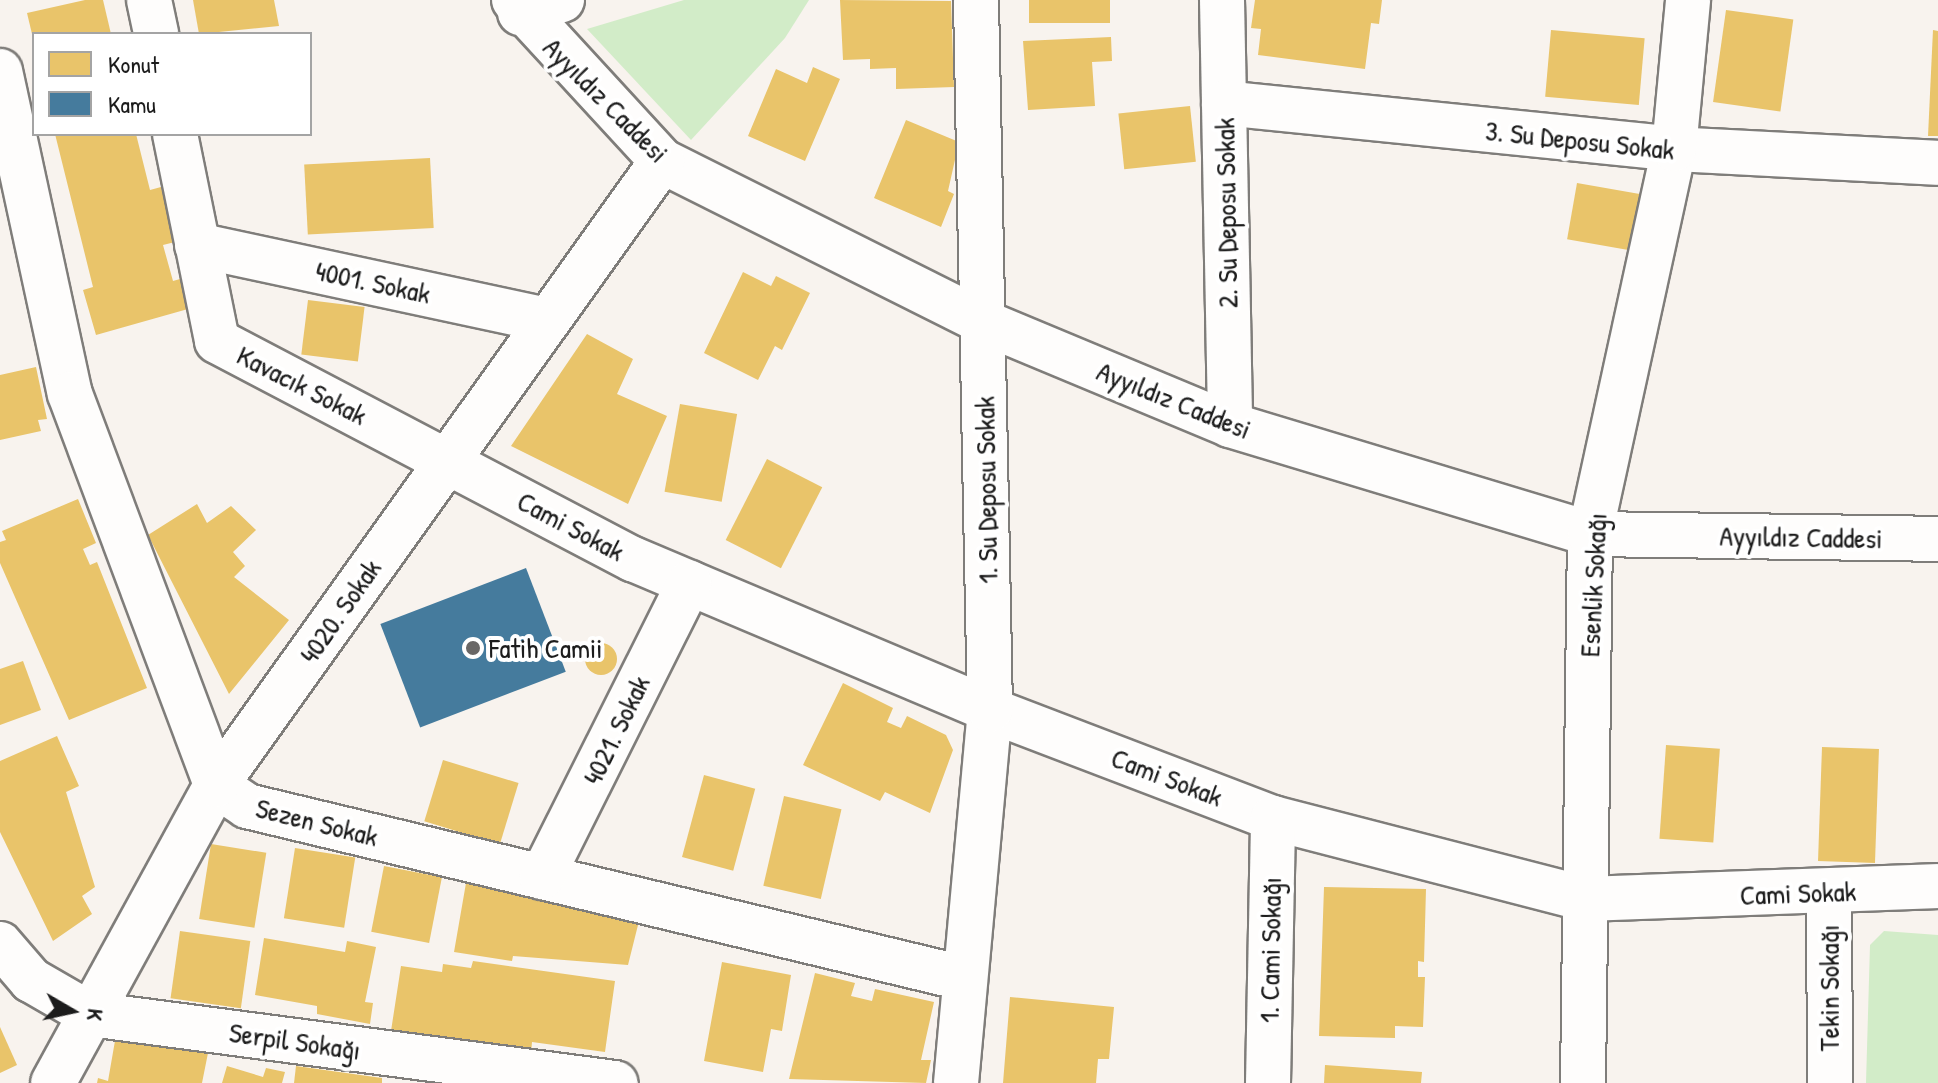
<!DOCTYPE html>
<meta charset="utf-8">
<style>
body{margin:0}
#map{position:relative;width:1938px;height:1083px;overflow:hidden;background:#f8f3ee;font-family:"Patrick Hand",sans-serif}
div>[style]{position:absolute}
.green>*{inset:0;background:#d2ecc8}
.homes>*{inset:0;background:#e9c46a;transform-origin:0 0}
.round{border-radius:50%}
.public>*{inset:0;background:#457b9d;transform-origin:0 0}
.roads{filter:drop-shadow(2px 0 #7f7d7a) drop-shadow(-2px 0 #7f7d7a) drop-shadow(0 2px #7f7d7a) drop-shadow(0 -2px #7f7d7a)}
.minor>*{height:44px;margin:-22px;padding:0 22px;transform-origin:22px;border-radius:22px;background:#fefdfc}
.dots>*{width:22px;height:22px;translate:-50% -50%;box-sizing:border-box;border:4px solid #fff;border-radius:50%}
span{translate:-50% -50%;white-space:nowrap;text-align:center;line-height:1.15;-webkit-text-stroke:8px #fff;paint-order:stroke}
.street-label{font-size:28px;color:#1c1c1c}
.poi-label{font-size:28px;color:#1c1c1c}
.left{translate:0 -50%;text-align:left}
.legend{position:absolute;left:32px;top:32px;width:280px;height:104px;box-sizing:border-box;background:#fff;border:2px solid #a4a4a4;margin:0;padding:10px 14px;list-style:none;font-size:24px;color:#1c1c1c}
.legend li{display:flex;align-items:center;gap:16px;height:40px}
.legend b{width:40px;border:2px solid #a4a4a4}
.north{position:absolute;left:32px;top:971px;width:80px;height:80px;-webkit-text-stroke:6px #fff;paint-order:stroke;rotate:99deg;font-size:22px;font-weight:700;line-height:32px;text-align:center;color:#1c1c1c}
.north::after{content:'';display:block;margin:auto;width:28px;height:36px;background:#1c1c1c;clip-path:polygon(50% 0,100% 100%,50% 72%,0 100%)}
</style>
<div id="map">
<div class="green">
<div style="clip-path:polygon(684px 0,809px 0,785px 38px,691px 140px,587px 29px)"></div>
<div style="clip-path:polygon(1884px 931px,1938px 935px,1938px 1083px,1866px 1083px,1870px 945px)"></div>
</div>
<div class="homes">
<div style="clip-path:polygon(85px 0,103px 0,111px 34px,32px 34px,27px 13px)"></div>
<div style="clip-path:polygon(193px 0,274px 0,279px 26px,199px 34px)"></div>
<div style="clip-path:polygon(840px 0,951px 1px,954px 87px,896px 89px,896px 68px,870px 69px,870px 59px,843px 60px)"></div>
<div style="left:1029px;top:0;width:81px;height:23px"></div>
<div style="clip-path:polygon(1255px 0,1382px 0,1379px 24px,1371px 23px,1365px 69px,1258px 55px,1261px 29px,1251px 28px)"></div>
<div style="left:1726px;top:10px;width:68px;height:93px;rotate:8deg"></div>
<div style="left:1551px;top:30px;width:94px;height:67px;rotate:5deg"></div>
<div style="clip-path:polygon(1933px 30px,1938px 31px,1938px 136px,1928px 136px)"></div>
<div style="clip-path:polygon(1111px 37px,1112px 61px,1092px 62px,1095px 106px,1028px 110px,1023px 41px)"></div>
<div style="clip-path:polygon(813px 67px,840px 79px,805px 161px,748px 136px,776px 69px,807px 83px)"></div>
<div style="left:1190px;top:106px;width:56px;height:72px;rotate:84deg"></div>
<div style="clip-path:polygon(906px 120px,959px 142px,948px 191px,954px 194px,941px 227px,874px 198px)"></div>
<div style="clip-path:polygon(55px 134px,136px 134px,150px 190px,161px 187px,175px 242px,163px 245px,173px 281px,187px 277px,195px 307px,96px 335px,83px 290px,93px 287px)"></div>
<div style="left:430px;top:158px;width:70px;height:126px;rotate:87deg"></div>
<div style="left:1577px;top:183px;width:68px;height:57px;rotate:10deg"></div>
<div style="clip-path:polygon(743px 272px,771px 286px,776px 276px,810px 293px,782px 350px,775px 346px,758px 380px,704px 353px)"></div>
<div style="left:308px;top:300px;width:57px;height:55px;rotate:7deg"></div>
<div style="clip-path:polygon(587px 334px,633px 359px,617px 394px,667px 416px,628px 504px,511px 446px)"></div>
<div style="clip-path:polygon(36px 367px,47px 419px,38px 420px,41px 431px,0 440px,0 375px)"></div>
<div style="left:680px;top:404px;width:58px;height:89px;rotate:10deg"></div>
<div style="left:767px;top:459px;width:62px;height:91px;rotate:27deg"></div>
<div style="clip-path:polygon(78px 499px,96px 543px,83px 549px,90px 565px,97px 562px,147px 688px,69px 720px,0 563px,0 542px,6px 540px,2px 531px)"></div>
<div style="clip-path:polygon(197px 504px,207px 523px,231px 506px,256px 530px,233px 552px,245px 566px,234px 577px,289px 620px,229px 694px,148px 535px)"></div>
<div class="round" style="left:585px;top:643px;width:32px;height:32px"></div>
<div style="clip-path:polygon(23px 661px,41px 710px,0 725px,0 669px)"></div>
<div style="clip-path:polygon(843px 683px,893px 708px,887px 722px,901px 728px,907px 716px,946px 735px,953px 750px,930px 813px,885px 792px,880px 801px,803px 765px)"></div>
<div style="clip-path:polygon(57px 736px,79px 786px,66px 792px,95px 887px,82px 896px,92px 914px,53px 941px,0 832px,0 761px)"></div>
<div style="left:1666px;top:745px;width:54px;height:94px;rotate:4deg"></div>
<div style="left:1822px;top:747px;width:57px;height:114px;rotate:2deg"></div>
<div style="left:443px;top:760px;width:79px;height:64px;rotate:17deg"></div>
<div style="left:704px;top:775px;width:53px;height:85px;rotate:15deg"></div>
<div style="left:784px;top:796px;width:59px;height:92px;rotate:13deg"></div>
<div style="left:211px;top:844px;width:56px;height:76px;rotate:9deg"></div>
<div style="left:295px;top:848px;width:61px;height:71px;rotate:9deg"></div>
<div style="left:384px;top:866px;width:59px;height:67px;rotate:11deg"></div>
<div style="clip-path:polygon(466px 883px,639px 921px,628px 965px,513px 956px,512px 961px,454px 952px)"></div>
<div style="clip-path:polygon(1324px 887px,1426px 889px,1424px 962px,1418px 961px,1418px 977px,1425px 977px,1423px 1027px,1395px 1026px,1395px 1038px,1319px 1036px)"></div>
<div style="left:180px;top:931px;width:71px;height:68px;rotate:8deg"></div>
<div style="clip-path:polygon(264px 938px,345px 952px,347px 941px,376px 947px,365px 1002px,373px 1003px,370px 1024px,317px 1014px,317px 1006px,255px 995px)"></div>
<div style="clip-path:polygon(473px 961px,615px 981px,605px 1052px,532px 1042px,531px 1054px,391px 1031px,401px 966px,442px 972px,443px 964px,471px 968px)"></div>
<div style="clip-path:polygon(722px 962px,791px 975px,782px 1031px,771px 1029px,763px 1072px,704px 1061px)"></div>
<div style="clip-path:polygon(815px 973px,855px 983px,851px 996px,872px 1001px,875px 989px,934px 1002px,921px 1060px,931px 1060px,926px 1083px,789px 1079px)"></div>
<div style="clip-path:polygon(1010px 997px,1114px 1007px,1109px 1059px,1098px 1059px,1096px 1083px,1003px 1083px)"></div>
<div style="clip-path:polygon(0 1027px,17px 1065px,0 1073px)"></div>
<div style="clip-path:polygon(116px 1035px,208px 1053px,202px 1083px,97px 1083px,98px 1078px,108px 1081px)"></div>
<div style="clip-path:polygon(1325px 1065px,1422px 1072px,1421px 1083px,1324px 1083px)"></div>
<div style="clip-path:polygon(227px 1066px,263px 1077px,266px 1068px,285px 1072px,282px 1083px,222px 1083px)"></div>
<div style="clip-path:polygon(296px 1066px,382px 1078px,382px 1083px,294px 1083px)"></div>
</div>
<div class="public">
<div style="left:526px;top:568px;width:111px;height:156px;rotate:69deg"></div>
</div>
<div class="roads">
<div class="minor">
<div style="left:149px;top:0;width:35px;rotate:78deg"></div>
<div style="left:514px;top:0;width:219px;rotate:47.4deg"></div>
<div style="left:662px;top:161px;width:359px;rotate:26.6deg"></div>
<div style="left:983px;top:322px;width:268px;rotate:22.6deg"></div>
<div style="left:1230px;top:425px;width:376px;rotate:16.8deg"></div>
<div style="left:1590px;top:534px;width:348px;rotate:0.8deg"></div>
<div style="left:1222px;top:0;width:425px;rotate:88.9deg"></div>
<div style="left:520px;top:13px;width:44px;rotate:-17.2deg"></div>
<div style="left:0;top:71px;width:330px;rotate:77.8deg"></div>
<div style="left:70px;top:394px;width:417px;rotate:69.5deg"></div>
<div style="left:216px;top:785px;width:37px;rotate:34deg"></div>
<div style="left:247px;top:806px;width:736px;rotate:13.51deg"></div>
<div style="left:1224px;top:103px;width:452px;rotate:5.8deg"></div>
<div style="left:1674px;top:149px;width:264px;rotate:3deg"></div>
<div style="left:175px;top:134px;width:211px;rotate:78.5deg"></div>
<div style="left:217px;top:341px;width:470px;rotate:27.7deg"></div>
<div style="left:633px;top:559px;width:388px;rotate:22.9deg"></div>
<div style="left:990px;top:710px;width:303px;rotate:20.9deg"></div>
<div style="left:1273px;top:818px;width:324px;rotate:14.5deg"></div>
<div style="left:1587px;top:899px;width:351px;rotate:-2.1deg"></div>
<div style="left:197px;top:245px;width:359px;rotate:12.1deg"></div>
<div style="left:542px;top:877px;width:329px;rotate:-63.4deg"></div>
<div style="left:1829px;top:894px;width:189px;rotate:89.7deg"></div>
<div style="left:0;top:944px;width:48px;rotate:49.3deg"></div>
<div style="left:31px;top:980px;width:68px;rotate:30deg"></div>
<div style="left:90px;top:1014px;width:530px;rotate:7.49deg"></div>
<div style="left:53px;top:1083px;width:340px;rotate:-61.3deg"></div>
<div style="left:216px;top:785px;width:767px;rotate:-54.44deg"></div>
<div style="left:956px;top:1083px;width:375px;rotate:-84.8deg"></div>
<div style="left:990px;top:710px;width:710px;rotate:-91.13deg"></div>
<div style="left:1268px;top:1083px;width:265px;rotate:-88.9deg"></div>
<div style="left:1583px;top:1083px;width:549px;rotate:-89.27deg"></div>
<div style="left:1590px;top:534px;width:394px;rotate:-77.7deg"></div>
<div style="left:1674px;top:149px;width:150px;rotate:-84.6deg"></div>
</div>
</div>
<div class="dots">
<div style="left:473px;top:648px;background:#696766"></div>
</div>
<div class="street-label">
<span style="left:606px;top:100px;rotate:45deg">Ayyıldız Caddesi</span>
<span style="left:1580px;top:140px;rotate:6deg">3. Su Deposu Sokak</span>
<span style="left:1226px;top:213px;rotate:-91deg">2. Su Deposu Sokak</span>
<span style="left:373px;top:282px;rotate:12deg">4001. Sokak</span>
<span style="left:302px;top:385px;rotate:27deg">Kavacık Sokak</span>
<span style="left:1174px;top:400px;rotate:22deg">Ayyıldız Caddesi</span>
<span style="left:986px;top:490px;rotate:-91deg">1. Su Deposu Sokak</span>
<span style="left:571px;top:526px;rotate:28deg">Cami Sokak</span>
<span style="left:1801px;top:537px;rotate:1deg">Ayyıldız Caddesi</span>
<span style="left:1593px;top:585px;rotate:-87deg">Esenlik Sokağı</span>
<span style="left:340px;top:611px;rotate:-55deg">4020. Sokak</span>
<span style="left:616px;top:730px;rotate:-64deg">4021. Sokak</span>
<span style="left:1167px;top:777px;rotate:21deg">Cami Sokak</span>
<span style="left:317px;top:822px;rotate:14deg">Sezen Sokak</span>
<span style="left:1798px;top:893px;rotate:-2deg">Cami Sokak</span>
<span style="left:1270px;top:950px;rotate:-89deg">1. Cami Sokağı</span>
<span style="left:1829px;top:988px;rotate:-90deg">Tekin Sokağı</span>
<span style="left:295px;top:1041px;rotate:8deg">Serpil Sokağı</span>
</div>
<div class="poi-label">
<span class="left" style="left:489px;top:648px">Fatih Camii</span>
</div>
<ul class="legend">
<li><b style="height:22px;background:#e9c46a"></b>Konut</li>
<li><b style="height:22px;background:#457b9d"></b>Kamu</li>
</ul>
<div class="north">K</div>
</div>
